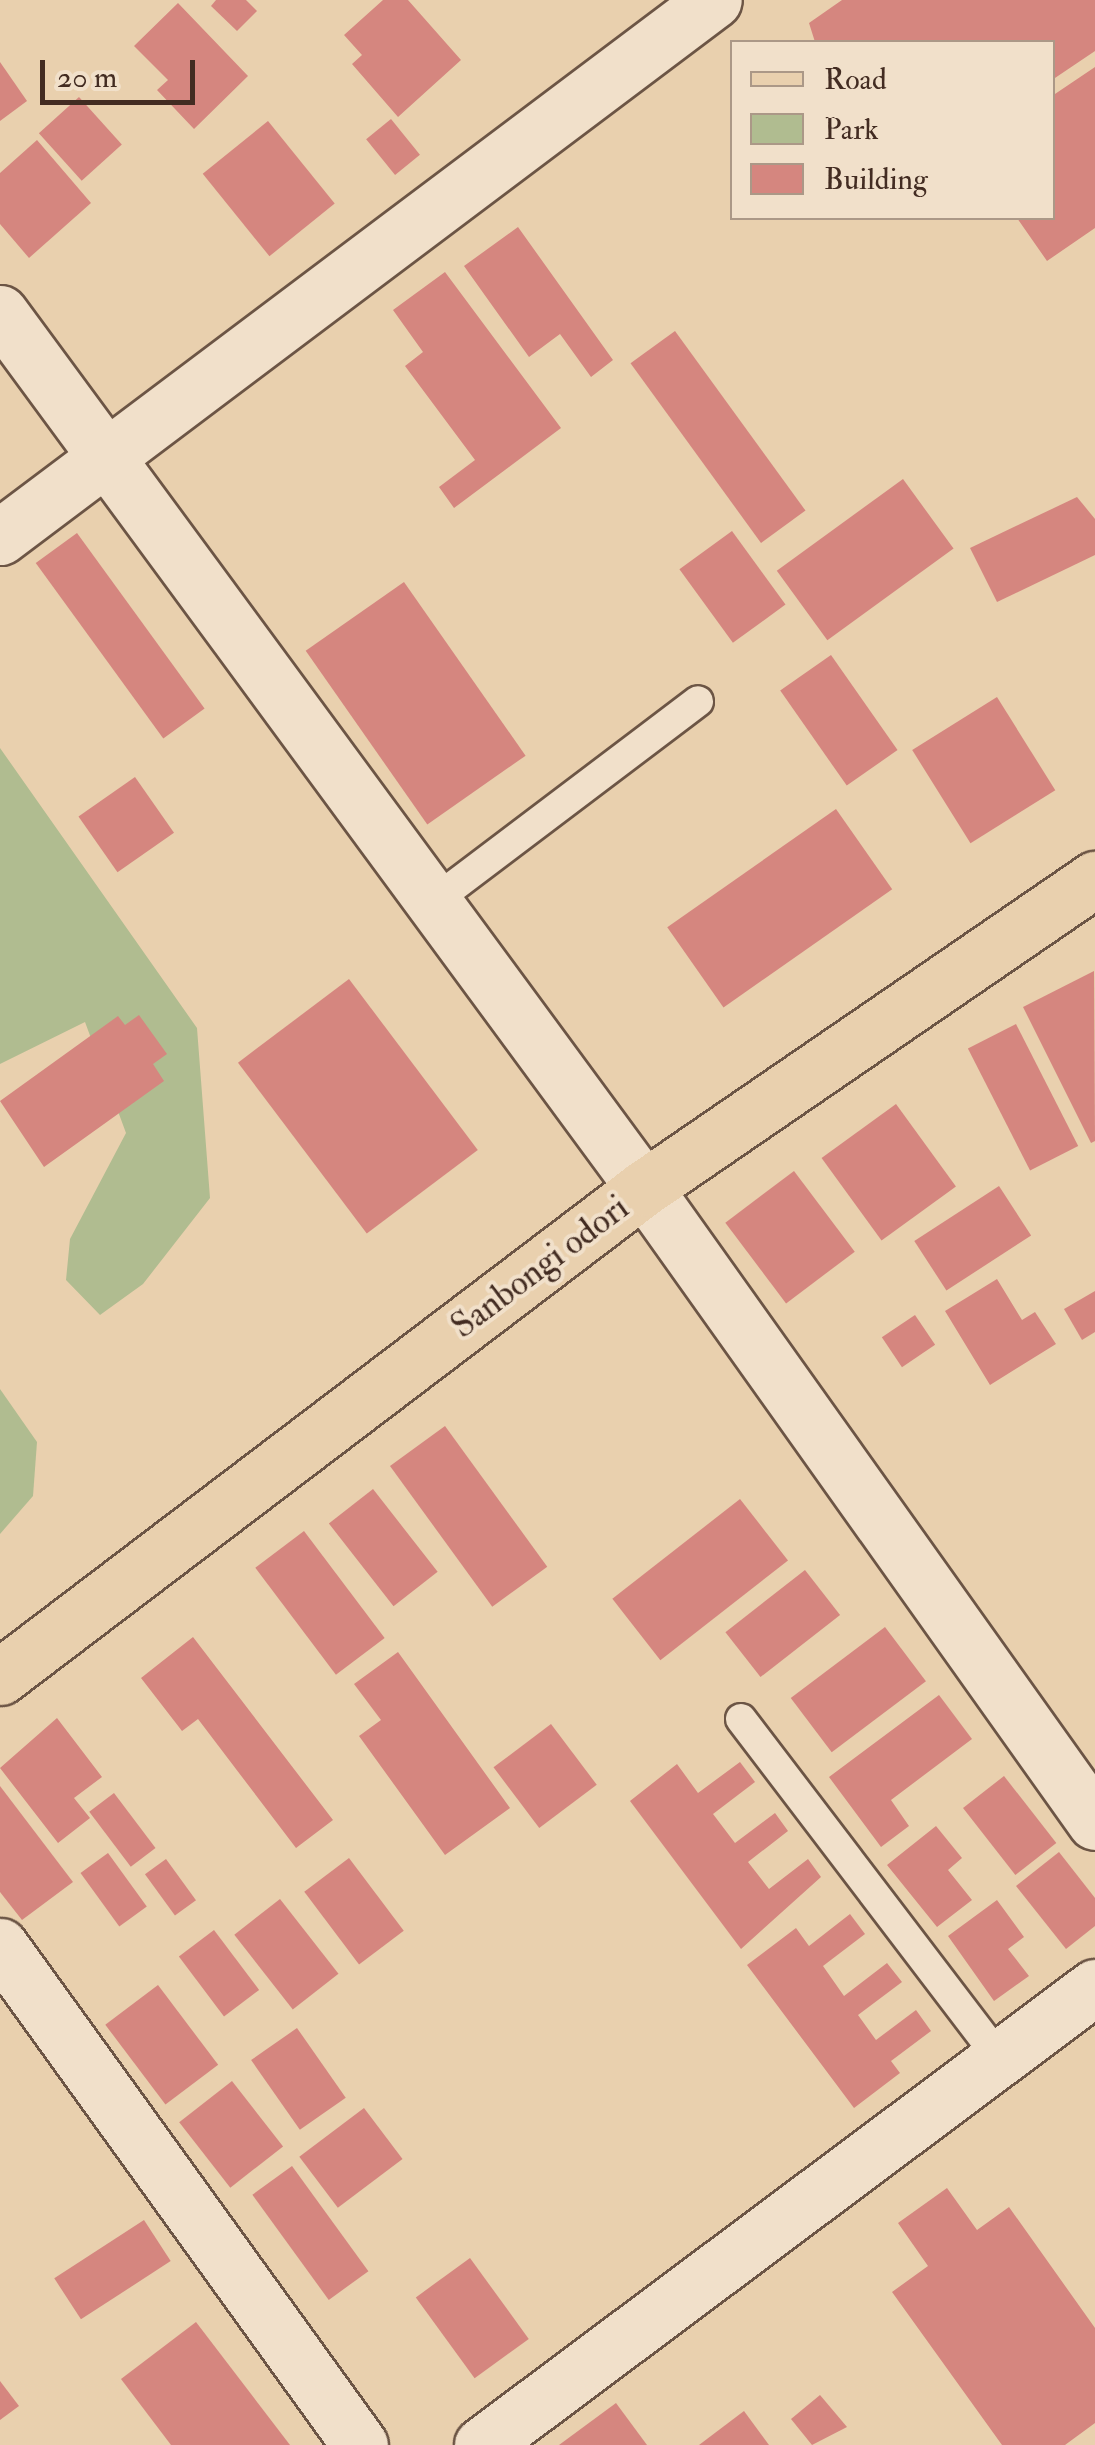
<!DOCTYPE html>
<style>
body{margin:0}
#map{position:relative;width:1095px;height:2445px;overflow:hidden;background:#e9d0ae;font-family:"IM FELL Double Pica",serif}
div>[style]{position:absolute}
.green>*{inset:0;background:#b0bc90}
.building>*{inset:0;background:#d5867f;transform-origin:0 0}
.roads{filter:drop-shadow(2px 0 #6c5545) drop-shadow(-2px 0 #6c5545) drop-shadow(0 2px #6c5545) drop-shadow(0 -2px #6c5545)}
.lane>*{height:30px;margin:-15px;padding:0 15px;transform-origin:15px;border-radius:15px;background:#f1e0ca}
.street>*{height:55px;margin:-27.5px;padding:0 27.5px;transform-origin:27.5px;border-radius:27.5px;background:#f1e0ca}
.secondary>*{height:55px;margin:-27.5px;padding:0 27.5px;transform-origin:27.5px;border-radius:27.5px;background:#f1e0ca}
.primary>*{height:55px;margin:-27.5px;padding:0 27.5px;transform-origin:27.5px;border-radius:27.5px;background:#e9d0ae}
span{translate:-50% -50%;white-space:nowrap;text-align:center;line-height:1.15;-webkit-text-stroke:8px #f1e0ca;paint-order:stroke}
.street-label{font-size:35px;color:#432c22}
.legend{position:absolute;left:730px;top:40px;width:325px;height:180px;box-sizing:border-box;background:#f1e0ca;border:2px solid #ab9887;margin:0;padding:12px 18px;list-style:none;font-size:30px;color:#432c22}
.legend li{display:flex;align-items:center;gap:20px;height:50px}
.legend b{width:50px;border:2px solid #ab9887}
.scale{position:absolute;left:40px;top:60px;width:155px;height:45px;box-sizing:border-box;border:5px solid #432c22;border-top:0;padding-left:12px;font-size:30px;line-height:35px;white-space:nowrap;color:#432c22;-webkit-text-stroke:8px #f1e0ca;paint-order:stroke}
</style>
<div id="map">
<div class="green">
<div style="clip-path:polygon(0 748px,197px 1028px,210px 1198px,143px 1284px,100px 1315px,66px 1280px,70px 1239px,126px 1133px,85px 1022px,0 1064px)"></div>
<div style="clip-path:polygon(0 1389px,37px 1442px,33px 1496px,0 1534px)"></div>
</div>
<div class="building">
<div style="clip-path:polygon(216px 0,246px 0,257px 11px,237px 31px,211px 6px)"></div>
<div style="clip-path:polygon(383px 0,408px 0,461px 60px,398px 117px,352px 64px,362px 55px,344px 35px)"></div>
<div style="clip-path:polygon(842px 0,1095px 0,1095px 51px,1052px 80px,1052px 42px,815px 42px,809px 23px)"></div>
<div style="clip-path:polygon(178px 3px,248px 76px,194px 129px,157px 90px,168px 80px,134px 46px)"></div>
<div style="clip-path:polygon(0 62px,27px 101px,0 121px)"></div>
<div style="clip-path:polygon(1095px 67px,1095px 228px,1047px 261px,1017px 218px,1052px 218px,1052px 96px)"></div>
<div style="left:79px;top:97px;width:64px;height:54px;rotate:48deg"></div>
<div style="left:391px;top:119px;width:46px;height:32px;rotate:51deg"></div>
<div style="left:268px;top:121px;width:106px;height:84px;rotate:51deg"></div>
<div style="clip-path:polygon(37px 140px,91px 203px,29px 258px,0 224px,0 173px)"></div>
<div style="clip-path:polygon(518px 227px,613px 360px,591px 377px,560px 334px,529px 357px,464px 266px)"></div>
<div style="clip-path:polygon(445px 272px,561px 428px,454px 508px,439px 487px,475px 460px,405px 366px,423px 352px,393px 310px)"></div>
<div style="left:675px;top:331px;width:222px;height:55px;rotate:54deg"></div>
<div style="left:903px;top:479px;width:86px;height:156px;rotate:54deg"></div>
<div style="clip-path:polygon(1077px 497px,1095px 519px,1095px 555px,997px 602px,970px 548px)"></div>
<div style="left:732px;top:531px;width:91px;height:65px;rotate:54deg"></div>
<div style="left:77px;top:533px;width:217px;height:51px;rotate:54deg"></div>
<div style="left:404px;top:582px;width:212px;height:120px;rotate:55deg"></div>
<div style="left:831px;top:655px;width:116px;height:62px;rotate:55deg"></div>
<div style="left:997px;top:697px;width:110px;height:100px;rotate:58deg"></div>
<div style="left:135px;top:777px;width:68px;height:69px;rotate:55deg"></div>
<div style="left:836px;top:809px;width:98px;height:206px;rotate:55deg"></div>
<div style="clip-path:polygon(1094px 971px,1095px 1141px,1091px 1143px,1023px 1007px)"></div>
<div style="left:349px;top:979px;width:214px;height:139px;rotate:53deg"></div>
<div style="clip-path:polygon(139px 1015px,167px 1054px,153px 1064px,164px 1081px,44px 1167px,0 1101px,118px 1016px,125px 1025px)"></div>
<div style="left:1016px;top:1024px;width:137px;height:54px;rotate:63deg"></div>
<div style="left:896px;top:1104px;width:102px;height:92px;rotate:54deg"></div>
<div style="left:794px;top:1171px;width:101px;height:86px;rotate:53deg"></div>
<div style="left:999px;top:1186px;width:59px;height:101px;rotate:57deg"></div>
<div style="clip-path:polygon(997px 1279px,1022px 1320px,1035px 1312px,1056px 1344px,990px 1385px,945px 1311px)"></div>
<div style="clip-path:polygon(1095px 1291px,1095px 1332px,1082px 1340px,1064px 1309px)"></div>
<div style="left:915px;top:1315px;width:36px;height:40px;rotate:56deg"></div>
<div style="left:445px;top:1426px;width:174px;height:68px;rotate:54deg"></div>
<div style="left:373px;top:1489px;width:105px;height:56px;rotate:52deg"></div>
<div style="left:740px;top:1499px;width:78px;height:162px;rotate:52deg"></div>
<div style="left:304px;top:1531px;width:134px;height:61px;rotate:53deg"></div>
<div style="left:805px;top:1570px;width:57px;height:101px;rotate:52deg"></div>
<div style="left:885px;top:1627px;width:68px;height:118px;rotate:53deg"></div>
<div style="clip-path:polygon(193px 1637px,333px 1820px,296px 1848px,198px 1719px,182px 1731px,141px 1678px)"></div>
<div style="clip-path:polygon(398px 1652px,510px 1808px,445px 1855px,359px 1736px,381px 1720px,354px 1684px)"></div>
<div style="clip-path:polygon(939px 1695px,972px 1739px,891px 1800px,909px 1826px,881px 1847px,829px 1777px)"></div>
<div style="clip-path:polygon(57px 1718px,102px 1777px,74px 1798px,90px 1818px,58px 1843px,0 1768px)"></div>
<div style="left:551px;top:1724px;width:76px;height:72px;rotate:53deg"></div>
<div style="clip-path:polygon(740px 1762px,755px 1782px,713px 1814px,735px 1843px,775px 1813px,788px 1831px,748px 1862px,769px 1889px,808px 1859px,821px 1877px,741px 1949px,630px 1801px,677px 1764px,698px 1793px)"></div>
<div style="left:1004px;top:1776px;width:85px;height:52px;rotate:52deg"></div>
<div style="clip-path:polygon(0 1786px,73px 1882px,22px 1920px,0 1892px)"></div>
<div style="left:114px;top:1793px;width:69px;height:31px;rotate:53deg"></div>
<div style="clip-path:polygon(936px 1826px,962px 1858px,948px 1870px,972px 1900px,937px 1927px,887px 1865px)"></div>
<div style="clip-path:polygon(1059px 1852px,1095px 1898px,1095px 1926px,1066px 1949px,1016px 1886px)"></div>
<div style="left:108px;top:1853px;width:66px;height:34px;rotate:54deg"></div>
<div style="left:349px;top:1858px;width:91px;height:56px;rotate:53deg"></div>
<div style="left:166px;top:1859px;width:51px;height:26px;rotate:54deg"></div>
<div style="left:280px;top:1899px;width:95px;height:58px;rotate:52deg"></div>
<div style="clip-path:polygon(997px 1900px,1024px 1937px,1008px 1949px,1029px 1976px,994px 2001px,948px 1936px)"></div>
<div style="clip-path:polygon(850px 1914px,865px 1934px,823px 1966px,844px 1996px,887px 1963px,902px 1982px,858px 2015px,876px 2040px,916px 2010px,931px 2031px,891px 2061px,900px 2073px,854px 2108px,747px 1965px,796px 1928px,809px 1946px)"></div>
<div style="left:214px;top:1930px;width:75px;height:44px;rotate:53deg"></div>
<div style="left:158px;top:1985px;width:100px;height:66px;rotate:53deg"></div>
<div style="left:297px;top:2028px;width:85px;height:56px;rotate:55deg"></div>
<div style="left:232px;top:2081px;width:83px;height:67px;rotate:52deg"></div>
<div style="left:364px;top:2108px;width:64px;height:81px;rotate:53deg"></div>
<div style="left:292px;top:2166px;width:130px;height:49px;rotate:54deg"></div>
<div style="clip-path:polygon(947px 2188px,977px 2230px,1009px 2207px,1095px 2328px,1095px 2423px,1065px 2445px,1002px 2445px,892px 2292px,928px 2266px,898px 2223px)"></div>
<div style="left:144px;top:2220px;width:49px;height:107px;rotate:57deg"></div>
<div style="left:470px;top:2258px;width:100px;height:67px;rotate:54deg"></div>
<div style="clip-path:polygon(196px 2322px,290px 2445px,171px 2445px,121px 2379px)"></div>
<div style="clip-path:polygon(0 2381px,19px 2406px,0 2420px)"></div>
<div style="clip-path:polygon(820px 2395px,847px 2427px,812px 2445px,791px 2419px)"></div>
<div style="clip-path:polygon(616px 2403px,647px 2445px,559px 2445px)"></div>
<div style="clip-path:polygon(744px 2411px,769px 2445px,699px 2445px)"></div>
</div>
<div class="roads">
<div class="lane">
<div style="left:434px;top:901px;width:331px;rotate:-37.1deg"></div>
<div style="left:741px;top:1719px;width:426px;rotate:52.7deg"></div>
</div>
<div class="street">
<div style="left:0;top:313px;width:1086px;rotate:53.65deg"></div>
<div style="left:644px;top:1188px;width:778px;rotate:54.57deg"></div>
<div style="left:0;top:537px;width:893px;rotate:-36.95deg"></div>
<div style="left:0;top:1946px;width:615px;rotate:54.19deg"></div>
</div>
<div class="secondary">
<div style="left:482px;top:2445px;width:765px;rotate:-36.77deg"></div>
</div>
<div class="primary">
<div style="left:0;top:1677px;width:809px;rotate:-37.21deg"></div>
<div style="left:644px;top:1188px;width:547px;rotate:-34.42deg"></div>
</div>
</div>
<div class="street-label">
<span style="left:540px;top:1267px;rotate:-37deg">Sanbongi odori</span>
</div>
<ul class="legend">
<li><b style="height:12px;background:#e9d0ae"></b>Road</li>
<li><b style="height:28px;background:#b0bc90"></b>Park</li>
<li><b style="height:28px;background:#d5867f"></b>Building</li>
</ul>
<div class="scale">20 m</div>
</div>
